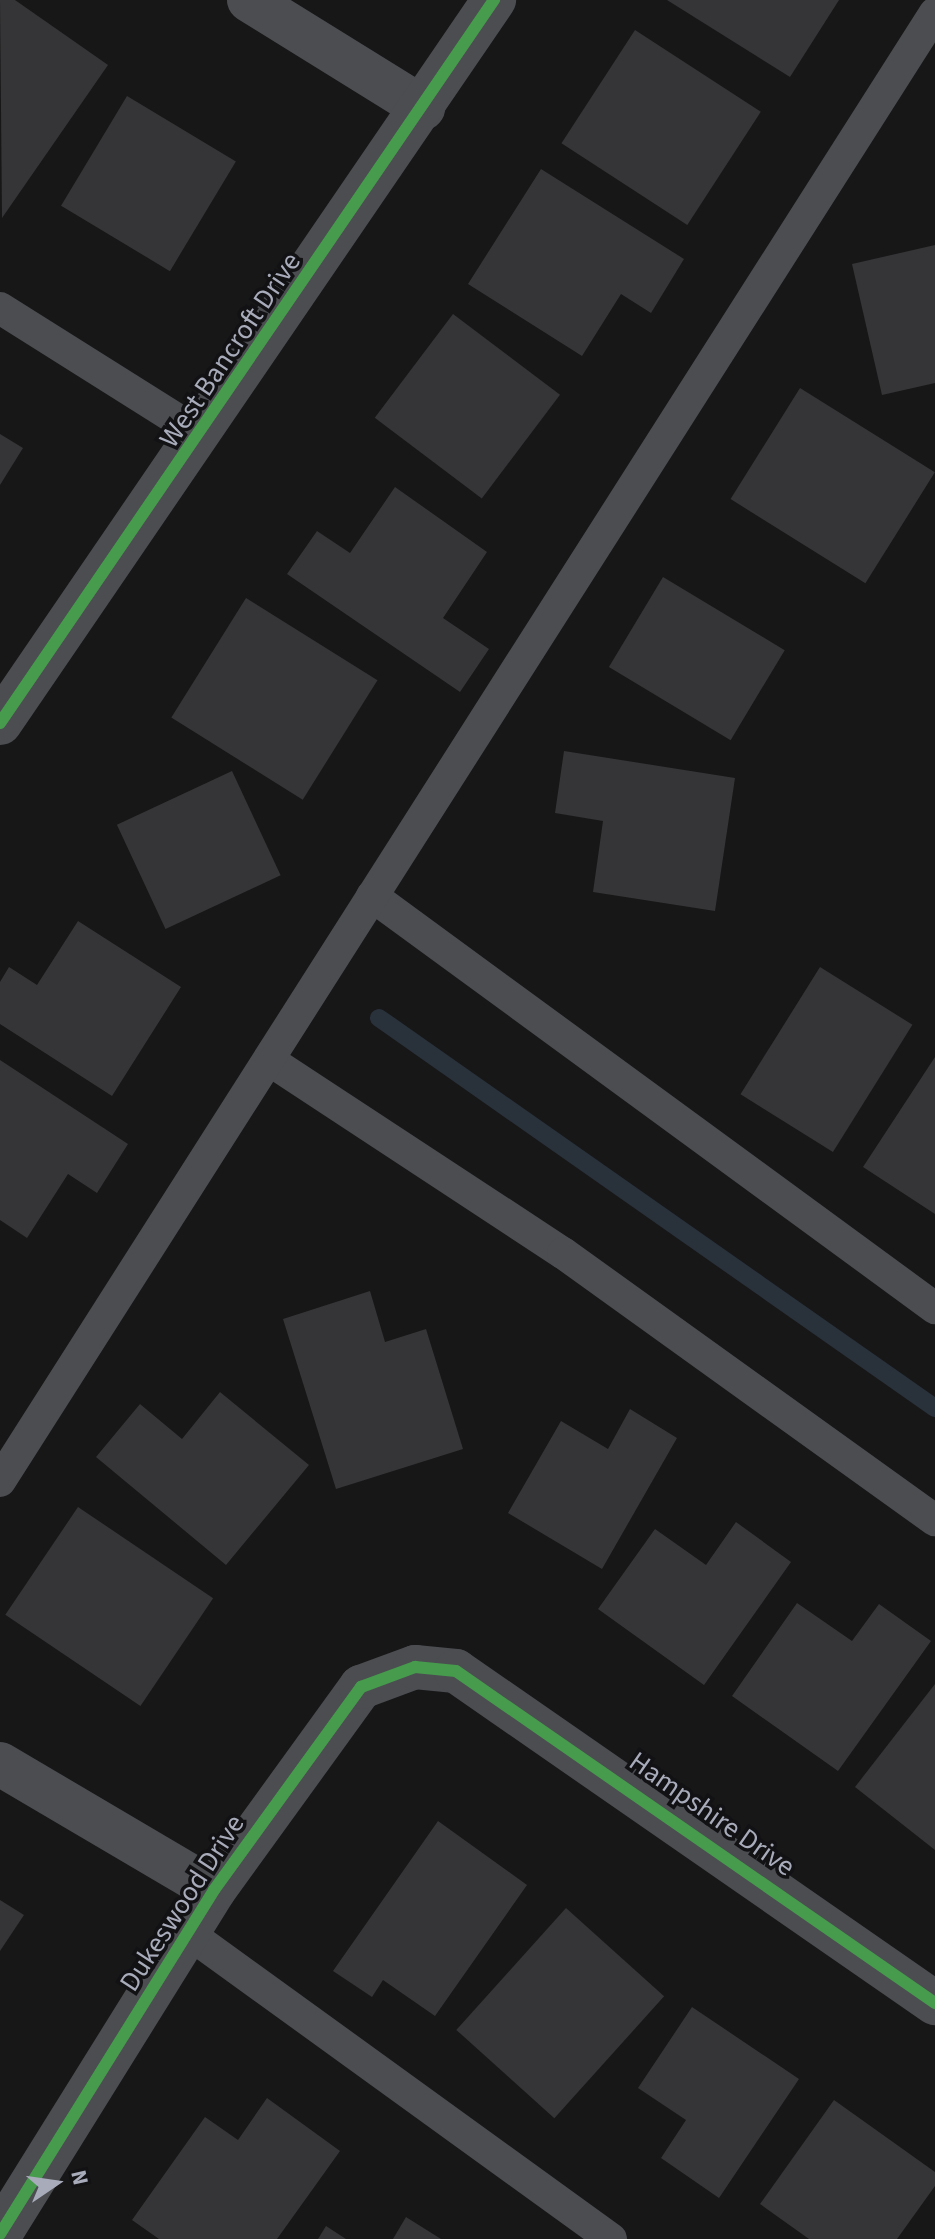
<!DOCTYPE html>
<style>
body{margin:0}
#map{position:relative;width:935px;height:2239px;overflow:hidden;background:#171718;font-family:"Source Sans 3",sans-serif}
div>[style]{position:absolute}
.stream>*{height:18px;margin:-9px;padding:0 9px;transform-origin:9px;border-radius:9px;background:#29313b}
.building>*{inset:0;background:#353537;transform-origin:0 0}
.lane>*{height:32px;margin:-16px;padding:0 16px;transform-origin:16px;border-radius:16px;background:#4b4d51}
.street>*{height:44px;margin:-22px;padding:0 22px;transform-origin:22px;border-radius:22px;background:#4b4d51}
.cycleway>*{height:12px;margin:-6px;padding:0 6px;transform-origin:6px;border-radius:6px;background:#469c4c}
span{translate:-50% -50%;white-space:nowrap;text-align:center;line-height:1.15;-webkit-text-stroke:7px #121114;paint-order:stroke}
.street-label{font-size:28px;color:#a7abba}
.north{position:absolute;left:16px;top:2143px;width:80px;height:80px;-webkit-text-stroke:6px #121114;paint-order:stroke;rotate:77deg;font-size:22px;font-weight:700;line-height:32px;text-align:center;color:#a7abba}
.north::after{content:'';display:block;margin:auto;width:28px;height:36px;background:#a7abba;clip-path:polygon(50% 0,100% 100%,50% 72%,0 100%)}
</style>
<div id="map">
<div class="stream">
<div style="left:379px;top:1018px;width:679px;rotate:35.05deg"></div>
</div>
<div class="building">
<div style="clip-path:polygon(0 0,15px 0,108px 65px,2px 218px)"></div>
<div style="clip-path:polygon(667px 0,839px 0,790px 77px)"></div>
<div style="left:635px;top:30px;width:150px;height:135px;rotate:33deg"></div>
<div style="left:127px;top:96px;width:127px;height:128px;rotate:31deg"></div>
<div style="clip-path:polygon(541px 169px,684px 259px,651px 313px,621px 294px,582px 356px,468px 284px)"></div>
<div style="clip-path:polygon(935px 245px,935px 383px,882px 395px,852px 264px)"></div>
<div style="left:453px;top:314px;width:134px;height:130px;rotate:37deg"></div>
<div style="left:800px;top:388px;width:159px;height:131px;rotate:32deg"></div>
<div style="clip-path:polygon(0 434px,23px 448px,0 485px)"></div>
<div style="clip-path:polygon(395px 487px,487px 552px,443px 618px,489px 649px,460px 692px,287px 574px,317px 531px,350px 553px)"></div>
<div style="left:663px;top:577px;width:142px;height:105px;rotate:31deg"></div>
<div style="left:246px;top:598px;width:155px;height:141px;rotate:32deg"></div>
<div style="clip-path:polygon(564px 751px,735px 778px,715px 911px,593px 892px,603px 821px,555px 813px)"></div>
<div style="left:232px;top:771px;width:115px;height:127px;rotate:65deg"></div>
<div style="clip-path:polygon(78px 921px,181px 987px,112px 1096px,0 1024px,0 982px,9px 967px,37px 985px)"></div>
<div style="left:820px;top:967px;width:109px;height:150px;rotate:32deg"></div>
<div style="clip-path:polygon(935px 1057px,935px 1214px,863px 1167px)"></div>
<div style="clip-path:polygon(0 1060px,128px 1144px,97px 1193px,68px 1174px,27px 1238px,0 1220px)"></div>
<div style="clip-path:polygon(370px 1291px,385px 1342px,426px 1329px,463px 1449px,336px 1489px,283px 1319px)"></div>
<div style="clip-path:polygon(220px 1392px,309px 1465px,226px 1565px,96px 1457px,140px 1404px,182px 1439px)"></div>
<div style="clip-path:polygon(630px 1409px,677px 1438px,602px 1569px,508px 1513px,561px 1421px,608px 1449px)"></div>
<div style="left:78px;top:1507px;width:163px;height:130px;rotate:34deg"></div>
<div style="clip-path:polygon(736px 1522px,791px 1562px,704px 1685px,598px 1609px,655px 1529px,706px 1565px)"></div>
<div style="clip-path:polygon(797px 1603px,852px 1641px,879px 1604px,931px 1641px,838px 1771px,732px 1696px)"></div>
<div style="clip-path:polygon(935px 1684px,935px 1850px,855px 1787px)"></div>
<div style="clip-path:polygon(438px 1821px,527px 1885px,435px 2016px,383px 1980px,372px 1997px,333px 1971px)"></div>
<div style="clip-path:polygon(0 1900px,24px 1915px,0 1951px)"></div>
<div style="left:566px;top:1908px;width:132px;height:164px;rotate:42deg"></div>
<div style="clip-path:polygon(692px 2007px,799px 2079px,719px 2198px,661px 2158px,686px 2120px,638px 2088px)"></div>
<div style="clip-path:polygon(267px 2098px,340px 2151px,277px 2239px,159px 2239px,132px 2220px,205px 2117px,238px 2140px)"></div>
<div style="clip-path:polygon(834px 2100px,935px 2172px,935px 2186px,897px 2239px,809px 2239px,760px 2204px)"></div>
<div style="clip-path:polygon(406px 2217px,441px 2239px,393px 2239px)"></div>
<div style="clip-path:polygon(326px 2226px,346px 2239px,318px 2239px)"></div>
</div>
<div class="lane">
<div style="left:0;top:308px;width:239px;rotate:32.2deg"></div>
<div style="left:372px;top:896px;width:698px;rotate:36.2deg"></div>
<div style="left:269px;top:1060px;width:352px;rotate:33.3deg"></div>
<div style="left:563px;top:1253px;width:458px;rotate:35.7deg"></div>
<div style="left:0;top:1481px;width:1740px;rotate:-57.51deg"></div>
<div style="left:188px;top:1933px;width:522px;rotate:35.88deg"></div>
</div>
<div class="street">
<div style="left:249px;top:0;width:205px;rotate:31.8deg"></div>
<div style="left:0;top:723px;width:876px;rotate:-55.66deg"></div>
<div style="left:0;top:1764px;width:248px;rotate:30.5deg"></div>
<div style="left:0;top:2234px;width:405px;rotate:-58.1deg"></div>
<div style="left:214px;top:1890px;width:251px;rotate:-54.1deg"></div>
<div style="left:361px;top:1687px;width:58px;rotate:-20.3deg"></div>
<div style="left:415px;top:1667px;width:41px;rotate:5.6deg"></div>
<div style="left:456px;top:1671px;width:583px;rotate:34.73deg"></div>
</div>
<div class="cycleway">
<div style="left:0;top:723px;width:876px;rotate:-55.66deg"></div>
<div style="left:0;top:2234px;width:405px;rotate:-58.1deg"></div>
<div style="left:214px;top:1890px;width:251px;rotate:-54.1deg"></div>
<div style="left:361px;top:1687px;width:58px;rotate:-20.3deg"></div>
<div style="left:415px;top:1667px;width:41px;rotate:5.6deg"></div>
<div style="left:456px;top:1671px;width:583px;rotate:34.73deg"></div>
</div>
<div class="street-label">
<span style="left:230px;top:350px;rotate:-56deg">West Bancroft Drive</span>
<span style="left:712px;top:1814px;rotate:35deg">Hampshire Drive</span>
<span style="left:182px;top:1903px;rotate:-57deg">Dukeswood Drive</span>
</div>
<div class="north">N</div>
</div>
